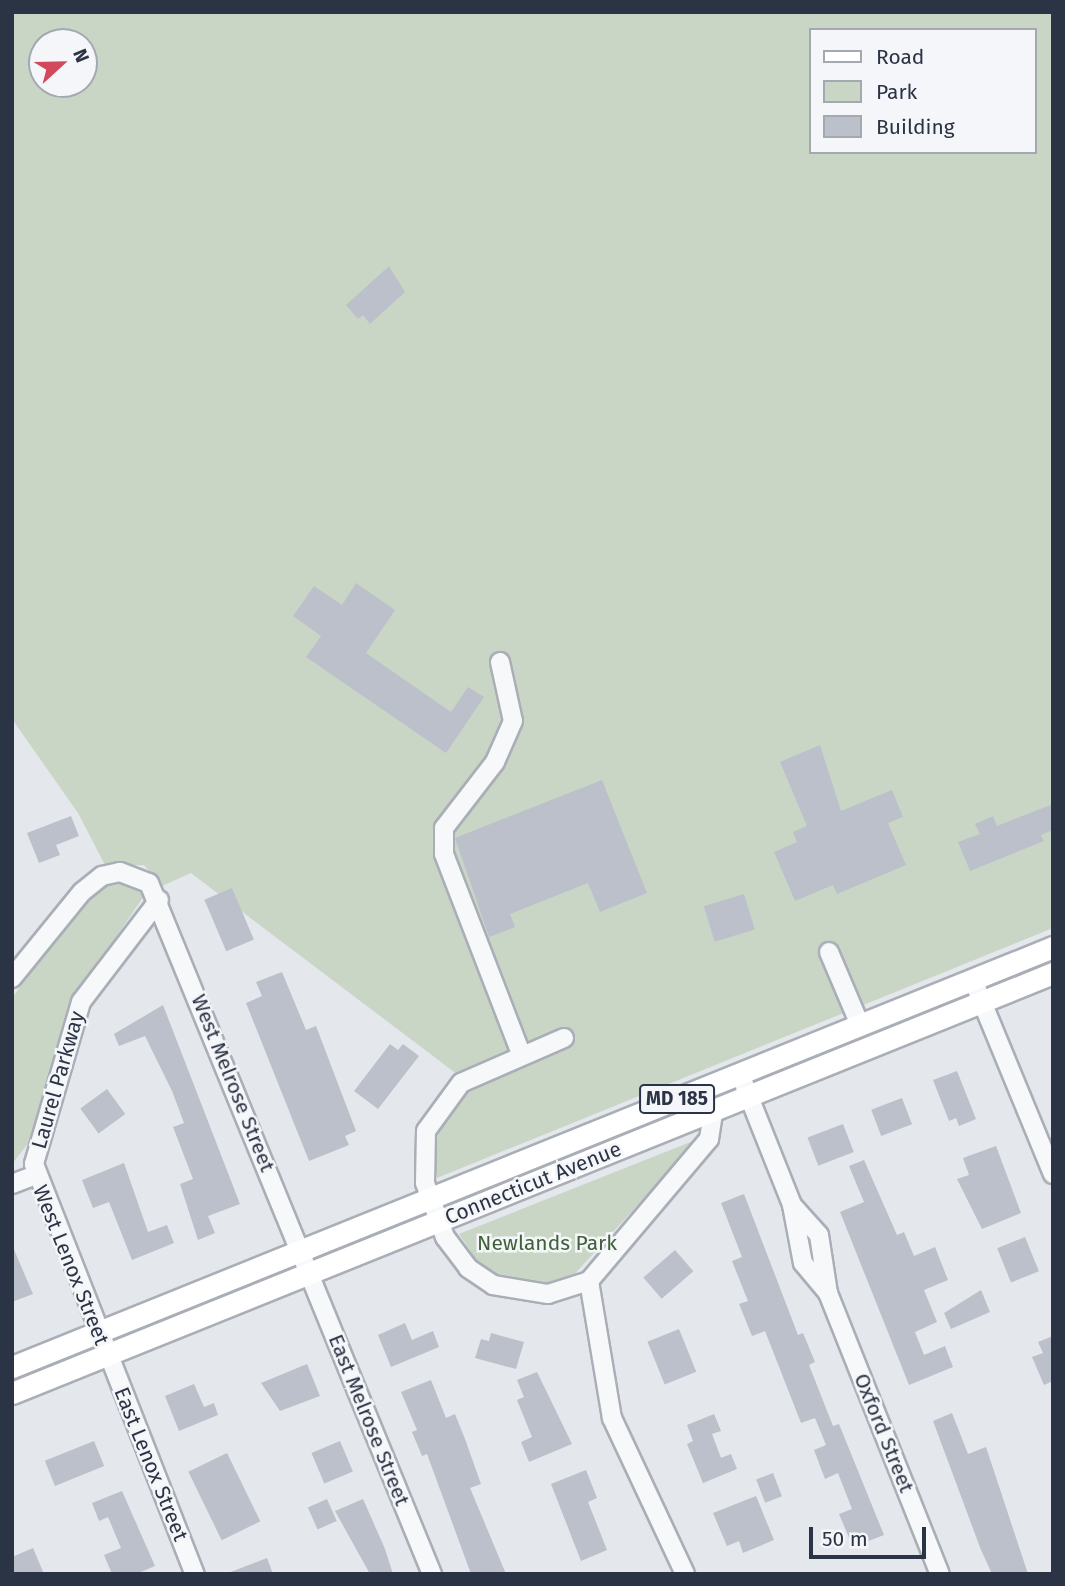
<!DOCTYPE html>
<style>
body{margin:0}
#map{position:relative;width:1065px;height:1586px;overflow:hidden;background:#e4e7ec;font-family:"Fira Sans",sans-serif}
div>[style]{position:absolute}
.green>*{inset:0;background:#c9d6c5}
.building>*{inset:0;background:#bbc0ca;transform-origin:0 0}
.roads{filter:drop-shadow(2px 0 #a9aeb7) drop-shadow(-2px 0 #a9aeb7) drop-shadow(0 2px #a9aeb7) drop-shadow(0 -2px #a9aeb7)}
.minor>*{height:18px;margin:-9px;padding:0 9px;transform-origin:9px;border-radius:9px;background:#f7f8fa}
.major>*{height:21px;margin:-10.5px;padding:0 10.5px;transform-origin:10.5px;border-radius:10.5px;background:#fff}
span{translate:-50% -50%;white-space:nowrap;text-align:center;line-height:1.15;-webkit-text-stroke:5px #f4f6f9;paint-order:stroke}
.shield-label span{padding:2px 5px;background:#f4f6f9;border:2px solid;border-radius:5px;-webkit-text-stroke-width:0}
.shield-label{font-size:19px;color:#2b3445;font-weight:700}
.street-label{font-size:21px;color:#2b3445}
.park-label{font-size:21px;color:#3f6138}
.frame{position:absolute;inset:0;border:14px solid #2b3445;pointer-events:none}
.legend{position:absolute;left:809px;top:28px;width:228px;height:126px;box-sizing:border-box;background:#f4f6f9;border:2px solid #a4a8b1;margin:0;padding:9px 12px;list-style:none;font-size:21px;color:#2b3445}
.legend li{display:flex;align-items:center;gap:14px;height:35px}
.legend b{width:35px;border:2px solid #a4a8b1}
.north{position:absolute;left:28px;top:28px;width:70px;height:70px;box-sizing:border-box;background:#f4f6f9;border:2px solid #a4a8b1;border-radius:50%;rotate:68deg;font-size:19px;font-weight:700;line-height:28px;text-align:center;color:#2b3445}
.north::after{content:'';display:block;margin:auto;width:24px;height:32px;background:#d1495b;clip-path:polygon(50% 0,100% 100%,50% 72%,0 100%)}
.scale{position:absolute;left:809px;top:1527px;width:117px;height:32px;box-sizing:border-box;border:4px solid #2b3445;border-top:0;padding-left:9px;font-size:21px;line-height:24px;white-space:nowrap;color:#2b3445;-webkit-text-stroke:5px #f4f6f9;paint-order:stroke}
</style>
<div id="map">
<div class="green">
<div style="clip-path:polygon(evenodd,12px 12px,1053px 12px,1053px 928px,437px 1178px,432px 1152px,443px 1118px,474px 1087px,191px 873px,162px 886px,144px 865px,105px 865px,78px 813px,12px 719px,12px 12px,811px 30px,1035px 30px,1035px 152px,811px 152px,811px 30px,12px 12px,42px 42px,84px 42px,84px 84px,42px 84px,42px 42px)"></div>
<div style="clip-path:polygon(112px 879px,132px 884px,144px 896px,71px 1003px,46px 1098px,30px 1141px,12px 1164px,12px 998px,88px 893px)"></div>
<div style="clip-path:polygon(698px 1139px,571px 1278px,546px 1285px,500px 1277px,478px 1262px,459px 1234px)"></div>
</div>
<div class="building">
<div style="clip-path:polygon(389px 266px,405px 292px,370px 324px,363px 315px,358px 319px,346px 305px)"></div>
<div style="clip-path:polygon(356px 583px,395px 610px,366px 653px,451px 712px,468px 687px,484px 697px,446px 753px,306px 657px,321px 636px,293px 616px,314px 586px,342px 605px)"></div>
<div style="clip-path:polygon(820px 745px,841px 811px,892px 790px,903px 817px,888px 823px,906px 865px,837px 894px,833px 885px,795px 901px,774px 852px,797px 842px,793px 832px,807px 826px,780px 762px)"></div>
<div style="clip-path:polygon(602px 780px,647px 893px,600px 912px,588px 883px,510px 914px,515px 927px,489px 937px,455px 838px)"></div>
<div style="clip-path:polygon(1053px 804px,1053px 830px,1041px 835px,1044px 841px,970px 871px,958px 842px,980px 834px,975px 824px,993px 816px,997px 826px)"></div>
<div style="clip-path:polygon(71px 816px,79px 836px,56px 845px,60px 855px,39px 863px,27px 833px)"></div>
<div style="left:232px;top:888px;width:56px;height:30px;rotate:67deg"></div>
<div style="left:744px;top:894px;width:37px;height:42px;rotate:73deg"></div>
<div style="clip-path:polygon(282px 972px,306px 1030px,316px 1026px,356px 1131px,345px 1136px,349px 1145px,309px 1161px,246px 1003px,262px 996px,256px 982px)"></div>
<div style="clip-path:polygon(163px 1005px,240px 1204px,208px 1216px,215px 1233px,198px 1240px,180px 1184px,193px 1179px,173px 1127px,184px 1123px,172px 1091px,145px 1036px,119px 1046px,114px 1034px)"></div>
<div style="clip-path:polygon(390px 1044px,398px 1050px,403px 1044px,419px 1056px,378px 1109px,354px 1091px)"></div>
<div style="clip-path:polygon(957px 1071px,976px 1119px,959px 1126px,956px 1118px,949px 1121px,933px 1080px)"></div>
<div style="left:107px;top:1089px;width:31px;height:33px;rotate:54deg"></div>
<div style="left:902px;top:1098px;width:28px;height:33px;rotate:69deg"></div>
<div style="left:843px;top:1124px;width:30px;height:38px;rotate:69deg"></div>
<div style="clip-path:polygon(996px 1146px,1021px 1213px,982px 1229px,957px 1179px,969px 1175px,963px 1158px)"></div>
<div style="clip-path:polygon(864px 1160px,897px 1235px,904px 1232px,914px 1256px,935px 1247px,948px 1280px,924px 1290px,937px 1322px,915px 1332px,924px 1355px,945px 1346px,953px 1367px,909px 1385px,840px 1212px,864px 1202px,849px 1166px)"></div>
<div style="clip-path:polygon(124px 1163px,148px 1232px,167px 1225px,174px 1243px,132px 1260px,109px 1202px,93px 1208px,82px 1180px)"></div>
<div style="clip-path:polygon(744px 1194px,798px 1335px,803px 1333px,815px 1362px,809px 1365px,833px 1426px,839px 1424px,884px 1535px,853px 1547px,839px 1514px,852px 1509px,838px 1473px,825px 1479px,814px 1450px,826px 1445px,815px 1418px,801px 1423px,765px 1331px,752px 1336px,739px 1304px,748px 1301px,732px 1261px,742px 1257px,721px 1203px)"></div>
<div style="left:1025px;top:1237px;width:37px;height:30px;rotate:68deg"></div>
<div style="clip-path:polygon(12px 1245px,33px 1294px,12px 1302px)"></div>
<div style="left:675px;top:1250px;width:28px;height:42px;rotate:49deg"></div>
<div style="clip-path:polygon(981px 1290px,990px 1312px,951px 1329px,944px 1313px)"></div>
<div style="clip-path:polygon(405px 1323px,412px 1340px,433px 1331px,439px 1347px,391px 1367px,378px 1335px)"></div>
<div style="left:679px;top:1329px;width:46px;height:34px;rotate:68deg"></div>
<div style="clip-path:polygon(491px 1333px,524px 1342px,516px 1369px,475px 1358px,481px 1339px,489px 1341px)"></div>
<div style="clip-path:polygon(1053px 1336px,1053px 1381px,1044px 1385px,1032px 1357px,1043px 1353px,1038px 1342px)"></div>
<div style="clip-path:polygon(307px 1364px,320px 1396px,280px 1411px,261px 1383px)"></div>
<div style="clip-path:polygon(537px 1372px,572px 1444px,529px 1462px,521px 1442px,532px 1437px,517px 1400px,524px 1397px,517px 1380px)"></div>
<div style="clip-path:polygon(431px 1380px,446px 1418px,455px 1414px,465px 1439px,481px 1484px,470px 1488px,506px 1574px,471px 1574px,427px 1454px,422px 1456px,412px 1432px,417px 1430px,401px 1392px)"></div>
<div style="clip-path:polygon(194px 1384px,204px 1407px,214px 1403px,218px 1415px,179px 1431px,165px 1396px)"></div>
<div style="clip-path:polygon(952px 1413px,968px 1454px,986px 1447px,1028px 1574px,992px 1574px,981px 1550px,933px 1421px)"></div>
<div style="clip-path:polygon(714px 1414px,721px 1431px,712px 1434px,721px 1458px,731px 1454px,737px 1469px,703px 1483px,687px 1444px,693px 1441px,687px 1425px)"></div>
<div style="left:94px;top:1441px;width:27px;height:53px;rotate:68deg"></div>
<div style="left:340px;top:1441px;width:33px;height:31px;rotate:67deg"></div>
<div style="left:227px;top:1453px;width:76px;height:43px;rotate:64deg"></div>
<div style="clip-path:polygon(586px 1470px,597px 1498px,588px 1502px,607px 1550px,581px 1561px,551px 1484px)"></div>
<div style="left:773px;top:1473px;width:25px;height:18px;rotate:69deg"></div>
<div style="clip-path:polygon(122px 1491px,155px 1566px,136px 1574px,112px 1574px,104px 1555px,121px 1548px,108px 1517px,99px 1521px,92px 1503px)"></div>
<div style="clip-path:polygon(756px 1496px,774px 1540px,743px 1553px,739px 1541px,727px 1546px,713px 1513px)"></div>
<div style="left:327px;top:1499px;width:24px;height:21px;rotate:66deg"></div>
<div style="clip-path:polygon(363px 1499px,385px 1549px,393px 1574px,370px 1574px,335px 1511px)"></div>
<div style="clip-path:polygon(33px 1548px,44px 1574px,12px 1574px,12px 1557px)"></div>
<div style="clip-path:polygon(267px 1558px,273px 1574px,228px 1574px,228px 1573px)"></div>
</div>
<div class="roads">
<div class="minor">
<div style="left:500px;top:662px;width:60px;rotate:77.6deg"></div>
<div style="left:513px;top:721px;width:45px;rotate:113.7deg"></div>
<div style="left:495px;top:762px;width:83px;rotate:127.7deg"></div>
<div style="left:444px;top:828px;width:26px;rotate:90deg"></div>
<div style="left:444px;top:854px;width:214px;rotate:68.9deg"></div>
<div style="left:159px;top:900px;width:128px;rotate:127.4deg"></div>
<div style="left:81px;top:1002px;width:169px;rotate:106.2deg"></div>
<div style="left:34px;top:1164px;width:440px;rotate:68.6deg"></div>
<div style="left:829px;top:952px;width:79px;rotate:67deg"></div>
<div style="left:12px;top:978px;width:111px;rotate:-50.9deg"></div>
<div style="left:82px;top:892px;width:26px;rotate:-39deg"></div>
<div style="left:102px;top:876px;width:18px;rotate:-13deg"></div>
<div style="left:120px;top:872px;width:31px;rotate:21deg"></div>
<div style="left:149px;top:883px;width:747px;rotate:67.73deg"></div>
<div style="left:973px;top:980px;width:210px;rotate:67.6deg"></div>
<div style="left:564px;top:1038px;width:112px;rotate:156.4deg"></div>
<div style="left:461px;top:1083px;width:59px;rotate:126.1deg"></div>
<div style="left:426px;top:1131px;width:52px;rotate:91.1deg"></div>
<div style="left:425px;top:1183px;width:58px;rotate:69.7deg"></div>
<div style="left:445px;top:1237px;width:39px;rotate:53deg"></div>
<div style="left:468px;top:1268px;width:30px;rotate:34deg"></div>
<div style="left:493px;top:1285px;width:56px;rotate:9.3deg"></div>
<div style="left:548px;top:1294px;width:43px;rotate:-17.6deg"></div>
<div style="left:589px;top:1281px;width:186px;rotate:-49.8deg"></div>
<div style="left:709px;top:1139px;width:30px;rotate:-81deg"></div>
<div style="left:740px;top:1074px;width:141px;rotate:68.3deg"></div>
<div style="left:792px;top:1205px;width:59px;rotate:79.3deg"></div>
<div style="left:803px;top:1263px;width:39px;rotate:50deg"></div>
<div style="left:828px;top:1293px;width:302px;rotate:68.3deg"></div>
<div style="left:12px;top:1184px;width:25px;rotate:-21deg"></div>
<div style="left:792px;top:1205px;width:40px;rotate:48deg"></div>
<div style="left:819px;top:1235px;width:59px;rotate:81.2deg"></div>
<div style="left:589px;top:1281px;width:139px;rotate:80.5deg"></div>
<div style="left:612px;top:1418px;width:172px;rotate:64.9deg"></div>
</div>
<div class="major">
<div style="left:12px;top:1367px;width:1123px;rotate:-21.97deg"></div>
<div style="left:12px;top:1393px;width:1123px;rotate:-21.97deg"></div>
</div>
</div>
<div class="shield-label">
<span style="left:677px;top:1099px">MD 185</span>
</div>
<div class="street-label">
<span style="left:58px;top:1080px;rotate:-74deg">Laurel Parkway</span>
<span style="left:233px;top:1083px;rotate:68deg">West Melrose Street</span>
<span style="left:533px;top:1183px;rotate:-22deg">Connecticut Avenue</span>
<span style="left:71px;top:1265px;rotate:68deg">West Lenox Street</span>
<span style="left:369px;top:1420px;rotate:68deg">East Melrose Street</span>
<span style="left:884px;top:1433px;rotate:68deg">Oxford Street</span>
<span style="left:151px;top:1464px;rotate:68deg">East Lenox Street</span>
</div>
<div class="park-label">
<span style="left:547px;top:1243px">Newlands Park</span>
</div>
<div class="frame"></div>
<ul class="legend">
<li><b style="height:9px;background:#fff"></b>Road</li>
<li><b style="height:19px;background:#c9d6c5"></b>Park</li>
<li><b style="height:19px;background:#bbc0ca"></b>Building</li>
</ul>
<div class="north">N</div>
<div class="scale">50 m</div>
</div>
